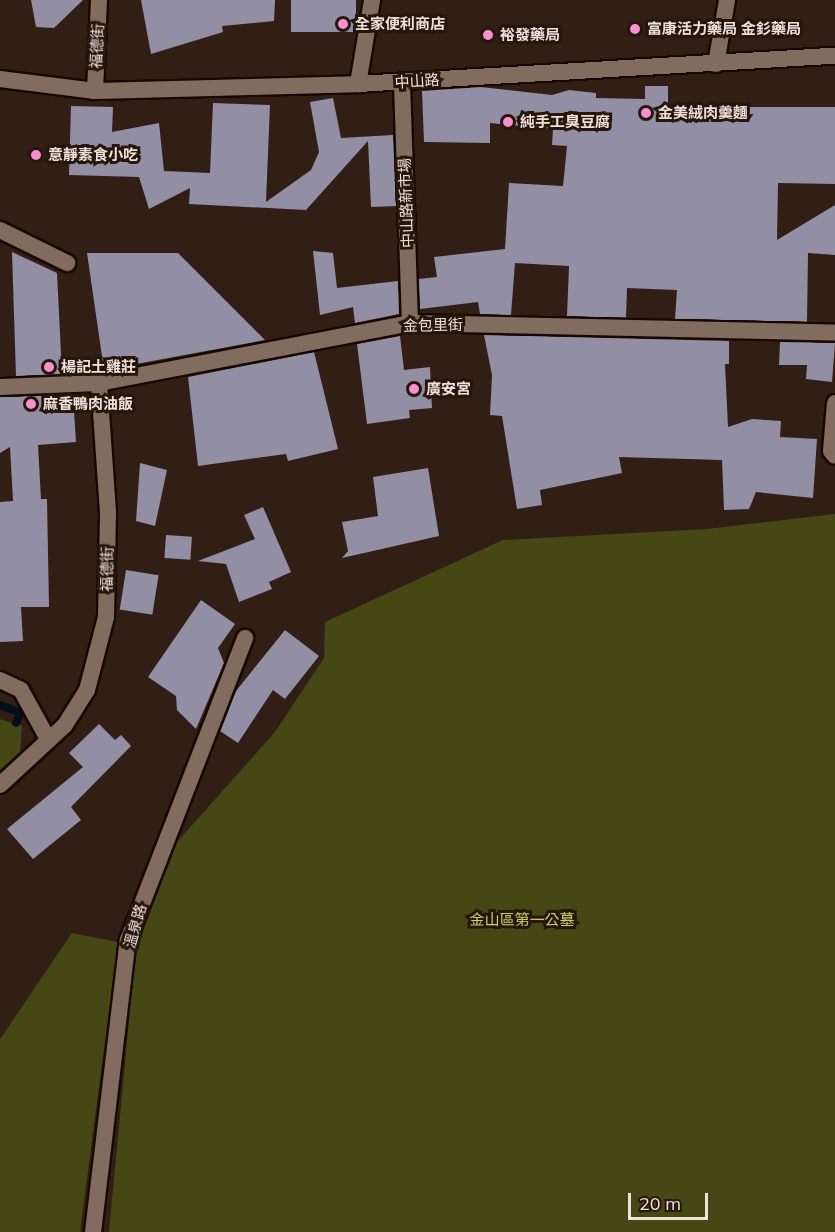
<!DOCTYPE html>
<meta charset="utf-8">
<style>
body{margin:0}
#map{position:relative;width:835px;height:1232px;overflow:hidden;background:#311f15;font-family:Mulish,"Noto Sans TC",sans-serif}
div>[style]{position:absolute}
.green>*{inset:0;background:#454714}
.stream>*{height:8px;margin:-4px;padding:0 4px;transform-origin:4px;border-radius:4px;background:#000f18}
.building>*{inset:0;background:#928ea4;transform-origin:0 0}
.roads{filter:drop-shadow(2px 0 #180802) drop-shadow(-2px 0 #180802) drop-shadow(0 2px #180802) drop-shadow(0 -2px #180802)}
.pedestrian>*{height:16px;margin:-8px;padding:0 8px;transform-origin:8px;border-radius:8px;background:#826c60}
.minor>*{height:16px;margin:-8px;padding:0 8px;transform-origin:8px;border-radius:8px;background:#826c60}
.tertiary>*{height:16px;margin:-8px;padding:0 8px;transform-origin:8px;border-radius:8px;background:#826c60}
.dots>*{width:16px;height:16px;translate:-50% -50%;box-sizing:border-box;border:3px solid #27160c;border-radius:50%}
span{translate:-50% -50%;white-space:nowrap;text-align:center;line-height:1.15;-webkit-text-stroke:6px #27160c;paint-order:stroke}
.poi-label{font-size:15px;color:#ede1da;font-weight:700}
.left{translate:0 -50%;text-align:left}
.street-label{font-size:15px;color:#ede1da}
.park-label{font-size:15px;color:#ccd16b}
.scale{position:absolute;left:628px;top:1193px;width:80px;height:27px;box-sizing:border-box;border:3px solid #ede1da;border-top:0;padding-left:8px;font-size:18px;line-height:21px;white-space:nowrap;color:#ede1da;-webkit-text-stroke:4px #27160c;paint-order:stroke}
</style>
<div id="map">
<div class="green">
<div style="clip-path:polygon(835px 514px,835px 1232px,109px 1232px,136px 947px,169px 851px,275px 732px,324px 658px,325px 622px,503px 540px,707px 529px)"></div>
<div style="clip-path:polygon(0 719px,22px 726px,20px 753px,0 771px)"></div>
<div style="clip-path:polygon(72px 933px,118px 942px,80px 1232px,0 1232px,0 1039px)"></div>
</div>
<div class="stream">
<div style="left:0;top:705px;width:22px;rotate:21deg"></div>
<div style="left:21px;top:713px;width:11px;rotate:117deg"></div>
</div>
<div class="building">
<div style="clip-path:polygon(31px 0,83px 0,54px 28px,36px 27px)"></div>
<div style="clip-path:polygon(141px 0,275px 0,274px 21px,222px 26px,223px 32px,151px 54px)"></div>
<div style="left:291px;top:0;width:65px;height:32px"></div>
<div style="clip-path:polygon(645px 86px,668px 86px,668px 107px,835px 107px,835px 184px,778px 183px,777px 240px,835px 205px,835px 255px,808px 253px,807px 322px,675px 319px,677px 290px,627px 288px,626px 318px,567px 316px,569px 266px,515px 263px,511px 315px,480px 314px,478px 302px,420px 309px,419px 279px,437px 277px,434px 257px,505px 249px,509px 183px,563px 186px,567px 146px,552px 145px,553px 129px,490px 123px,490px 143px,424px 142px,422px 91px,481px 87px,552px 95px,569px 90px,596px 93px,596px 98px,645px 99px)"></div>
<div style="clip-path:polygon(333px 98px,341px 138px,393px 135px,396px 206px,371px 207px,368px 141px,306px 210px,189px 204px,190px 188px,149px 209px,139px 177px,69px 175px,71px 106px,113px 107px,112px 132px,159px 123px,164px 171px,210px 173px,213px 103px,270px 105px,266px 202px,311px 170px,319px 152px,310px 102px)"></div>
<div style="clip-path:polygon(313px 251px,333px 253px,337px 288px,398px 281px,399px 314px,355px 323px,353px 307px,320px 315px)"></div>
<div style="clip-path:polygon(12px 252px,57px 273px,62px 374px,16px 376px)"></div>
<div style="clip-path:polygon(87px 253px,178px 253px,265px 340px,104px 370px)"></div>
<div style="clip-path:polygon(484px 335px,729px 341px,729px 364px,725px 364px,728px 427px,752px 419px,781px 421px,780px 437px,817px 439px,813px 498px,756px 492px,749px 509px,724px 510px,722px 460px,619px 457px,622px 473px,540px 490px,542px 505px,517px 509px,502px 416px,490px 415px,492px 375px)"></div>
<div style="clip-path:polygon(400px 336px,404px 370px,430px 367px,432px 408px,409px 410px,410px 418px,367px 424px,357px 344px)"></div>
<div style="clip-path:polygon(780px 342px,835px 343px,832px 382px,806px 379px,807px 365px,779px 365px)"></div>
<div style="clip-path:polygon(314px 352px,338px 449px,288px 461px,286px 454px,198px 466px,188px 377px)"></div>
<div style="clip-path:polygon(73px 395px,76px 442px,38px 445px,41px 499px,47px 499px,49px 607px,21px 607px,23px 641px,0 642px,0 502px,13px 501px,10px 447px,0 453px,0 397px)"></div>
<div style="clip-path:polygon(140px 463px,167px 470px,155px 526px,136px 521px)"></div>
<div style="clip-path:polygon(428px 468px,439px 536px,342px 558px,348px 551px,342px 522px,378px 516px,373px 477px)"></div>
<div style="clip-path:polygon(263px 507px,291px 572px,269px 582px,272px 589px,239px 602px,226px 564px,198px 561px,255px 539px,244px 515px)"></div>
<div style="left:166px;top:535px;width:26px;height:23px;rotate:4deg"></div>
<div style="left:126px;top:570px;width:33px;height:40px;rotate:9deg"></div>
<div style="clip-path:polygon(201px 600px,235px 624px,218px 648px,224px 663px,196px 729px,177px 710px,176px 696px,148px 677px)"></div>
<div style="clip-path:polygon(285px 630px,319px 656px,285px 699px,273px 690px,238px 743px,220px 731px,236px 691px)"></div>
<div style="clip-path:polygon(99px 724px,115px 740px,121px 735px,131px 746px,71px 807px,81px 820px,33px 859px,7px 829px,83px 767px,69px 753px)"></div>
</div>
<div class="roads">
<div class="pedestrian">
<div style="left:402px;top:83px;width:240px;rotate:88.1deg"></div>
<div style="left:0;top:387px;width:99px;rotate:-2.3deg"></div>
<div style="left:99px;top:383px;width:317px;rotate:-10.9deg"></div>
<div style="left:410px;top:323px;width:425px;rotate:1.3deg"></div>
</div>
<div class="minor">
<div style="left:716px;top:64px;width:65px;rotate:-80.2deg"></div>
<div style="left:358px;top:84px;width:85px;rotate:-80.5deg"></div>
<div style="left:95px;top:91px;width:91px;rotate:-87.5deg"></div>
<div style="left:0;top:230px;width:75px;rotate:26.2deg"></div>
<div style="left:835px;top:403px;width:48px;rotate:94.8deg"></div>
<div style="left:831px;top:451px;width:6px;rotate:51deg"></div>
<div style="left:0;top:680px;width:23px;rotate:25deg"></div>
<div style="left:21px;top:690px;width:56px;rotate:61.1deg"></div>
<div style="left:0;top:785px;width:88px;rotate:-42.7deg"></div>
<div style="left:65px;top:725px;width:41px;rotate:-57.8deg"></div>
<div style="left:87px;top:690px;width:75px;rotate:-75.4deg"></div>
<div style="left:106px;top:617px;width:105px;rotate:-88.9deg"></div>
<div style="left:108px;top:512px;width:129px;rotate:-94deg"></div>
<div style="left:93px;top:1232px;width:294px;rotate:-83.2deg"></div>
<div style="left:128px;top:940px;width:324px;rotate:-68.8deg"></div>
</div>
<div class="tertiary">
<div style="left:0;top:79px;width:96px;rotate:7.2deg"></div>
<div style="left:95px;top:91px;width:263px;rotate:-1.5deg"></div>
<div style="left:358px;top:84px;width:478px;rotate:-3.4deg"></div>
</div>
</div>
<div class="dots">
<div style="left:343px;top:24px;background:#f790cd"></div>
<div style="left:635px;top:29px;background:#f790cd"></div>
<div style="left:488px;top:35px;background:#f790cd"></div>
<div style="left:646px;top:113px;background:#f790cd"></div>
<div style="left:508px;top:122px;background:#f790cd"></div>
<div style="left:36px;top:155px;background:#f790cd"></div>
<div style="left:49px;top:367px;background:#f790cd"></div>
<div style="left:414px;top:389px;background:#f790cd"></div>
<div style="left:31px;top:404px;background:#f790cd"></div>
</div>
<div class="poi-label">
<span class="left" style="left:355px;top:24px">全家便利商店</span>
<span class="left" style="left:647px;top:29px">富康活力藥局 金釤藥局</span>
<span class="left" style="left:500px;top:35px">裕發藥局</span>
<span class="left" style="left:658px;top:113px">金美絨肉羹麵</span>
<span class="left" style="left:520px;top:122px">純手工臭豆腐</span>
<span class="left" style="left:48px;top:155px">意靜素食小吃</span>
<span class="left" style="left:61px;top:367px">楊記土雞莊</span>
<span class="left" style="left:426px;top:389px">廣安宮</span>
<span class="left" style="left:43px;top:404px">麻香鴨肉油飯</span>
</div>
<div class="street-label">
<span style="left:97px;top:46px;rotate:-87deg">福德街</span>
<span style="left:417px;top:81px;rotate:-4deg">中山路</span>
<span style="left:406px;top:203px;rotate:-92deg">中山路新市場</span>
<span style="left:433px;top:325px;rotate:-1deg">金包里街</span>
<span style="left:107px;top:569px;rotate:-89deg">福德街</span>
<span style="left:135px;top:926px;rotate:-74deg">溫泉路</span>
</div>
<div class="park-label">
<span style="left:522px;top:920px">金山區第一公墓</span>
</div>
<div class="scale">20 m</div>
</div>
